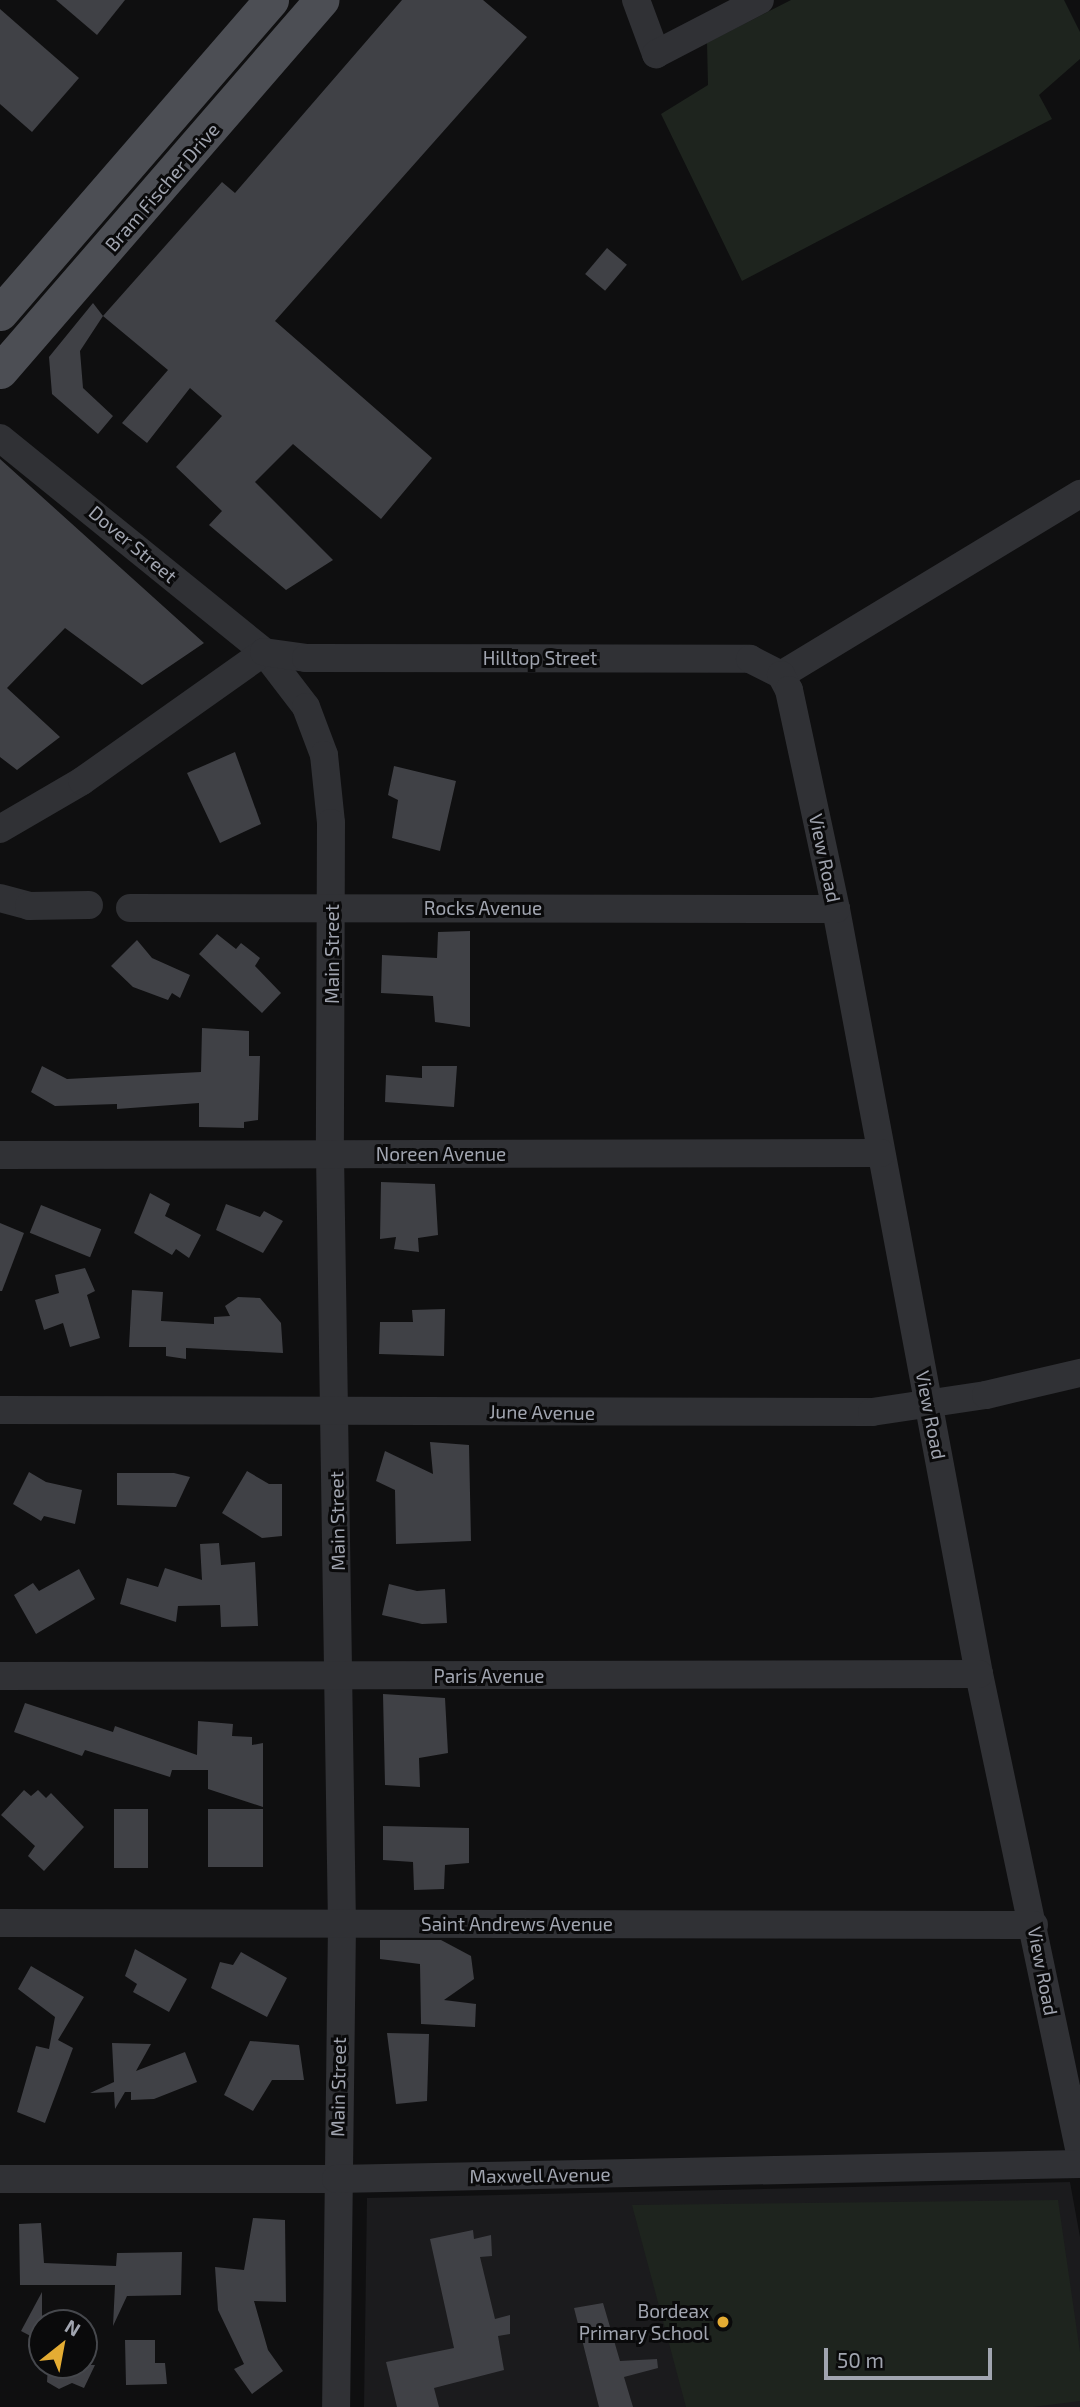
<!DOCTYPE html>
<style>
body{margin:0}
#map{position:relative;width:1080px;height:2407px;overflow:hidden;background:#0f0f10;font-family:"Exo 2",sans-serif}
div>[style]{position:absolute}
.built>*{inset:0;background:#1b1b1d}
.green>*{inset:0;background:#1e241e}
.building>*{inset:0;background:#404146;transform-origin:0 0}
.minor>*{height:28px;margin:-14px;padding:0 14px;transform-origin:14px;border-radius:14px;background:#303135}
.major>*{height:35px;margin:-17.5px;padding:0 17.5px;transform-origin:17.5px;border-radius:17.5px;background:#4c4e54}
.dots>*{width:19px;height:19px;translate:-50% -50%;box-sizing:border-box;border:4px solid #0a0a0b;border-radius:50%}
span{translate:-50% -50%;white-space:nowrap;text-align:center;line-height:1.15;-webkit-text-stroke:6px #0a0a0b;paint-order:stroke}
.street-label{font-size:19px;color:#a1a5b0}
.poi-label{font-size:19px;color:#a1a5b0}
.right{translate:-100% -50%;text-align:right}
.north{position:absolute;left:28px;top:2309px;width:70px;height:70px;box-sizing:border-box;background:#0a0a0b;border:2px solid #46484d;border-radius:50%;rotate:31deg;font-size:19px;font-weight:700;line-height:28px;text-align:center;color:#a1a5b0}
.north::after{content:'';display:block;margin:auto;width:24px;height:32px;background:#e4ac33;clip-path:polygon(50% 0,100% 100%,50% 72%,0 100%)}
.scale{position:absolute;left:824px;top:2348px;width:168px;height:32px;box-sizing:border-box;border:4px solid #a1a5b0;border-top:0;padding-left:9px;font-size:21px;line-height:24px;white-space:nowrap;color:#a1a5b0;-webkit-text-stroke:5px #0a0a0b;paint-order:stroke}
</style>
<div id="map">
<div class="built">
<div style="clip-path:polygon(1070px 2182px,1080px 2237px,1080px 2407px,364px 2407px,367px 2198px)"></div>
</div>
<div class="green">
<div style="clip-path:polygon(791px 0,1064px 0,1080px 32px,1080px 59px,1039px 95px,1052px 119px,742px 281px,661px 114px,708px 85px,707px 43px)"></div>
<div style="clip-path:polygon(1058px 2200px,1080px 2352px,1080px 2401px,1033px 2407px,686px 2407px,632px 2205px)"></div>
</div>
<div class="building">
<div style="clip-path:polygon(56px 0,125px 0,97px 35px)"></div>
<div style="clip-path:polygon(402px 0,483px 0,527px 37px,275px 321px,432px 458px,381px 519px,293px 444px,255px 482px,333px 560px,286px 590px,209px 525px,222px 511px,176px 467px,222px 416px,190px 388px,147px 443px,122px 423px,168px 370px,103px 316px,222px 182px,235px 193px)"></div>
<div style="clip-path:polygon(0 9px,79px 78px,32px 132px,0 104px)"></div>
<div style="left:607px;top:248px;width:26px;height:34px;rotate:40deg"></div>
<div style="clip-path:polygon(93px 303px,103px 316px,80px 351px,83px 388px,113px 416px,98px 434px,52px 394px,49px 357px)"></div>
<div style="clip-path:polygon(0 459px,204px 643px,142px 685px,65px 628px,7px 688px,60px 737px,17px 770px,0 757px)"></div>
<div style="clip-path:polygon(235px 752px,261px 824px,220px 843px,187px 773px)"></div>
<div style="clip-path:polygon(394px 766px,456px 781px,440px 851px,392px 838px,398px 800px,388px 795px)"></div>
<div style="clip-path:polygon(470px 931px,470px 1027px,435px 1022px,433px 996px,381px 993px,382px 955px,437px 958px,438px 932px)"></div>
<div style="clip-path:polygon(217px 934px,236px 949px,241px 943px,260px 958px,255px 966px,281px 993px,262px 1013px,199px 954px)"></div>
<div style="clip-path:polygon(137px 940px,152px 958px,190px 975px,180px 998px,172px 993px,168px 1000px,133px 987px,111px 966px)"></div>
<div style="clip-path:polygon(202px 1028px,249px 1031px,249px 1056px,260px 1056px,258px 1120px,244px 1122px,244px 1128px,199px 1127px,199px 1103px,117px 1109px,117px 1104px,55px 1106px,31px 1092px,42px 1066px,67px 1079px,201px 1072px)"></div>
<div style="clip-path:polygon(422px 1066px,457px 1066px,454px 1107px,385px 1102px,386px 1075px,422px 1078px)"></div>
<div style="clip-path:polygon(381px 1182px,435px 1184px,438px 1235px,418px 1238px,419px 1252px,394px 1249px,396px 1237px,380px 1239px)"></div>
<div style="clip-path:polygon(150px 1193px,170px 1204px,165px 1216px,201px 1235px,189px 1258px,176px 1249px,172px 1255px,134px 1233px)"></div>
<div style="clip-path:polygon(226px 1204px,260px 1217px,264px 1211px,283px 1221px,263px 1253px,216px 1230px)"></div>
<div style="left:41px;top:1205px;width:65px;height:30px;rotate:22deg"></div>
<div style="clip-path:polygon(0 1223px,24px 1233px,2px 1291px,0 1291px)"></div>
<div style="clip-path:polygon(85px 1268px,95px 1291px,87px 1295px,100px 1338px,70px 1347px,63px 1323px,44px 1330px,35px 1300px,59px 1293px,55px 1275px)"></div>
<div style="clip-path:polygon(132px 1290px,163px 1292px,161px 1321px,214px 1324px,214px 1317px,230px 1316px,225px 1306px,238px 1297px,260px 1298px,281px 1323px,283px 1353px,186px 1348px,186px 1359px,166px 1356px,166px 1347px,129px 1347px)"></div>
<div style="clip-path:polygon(445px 1309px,444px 1356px,379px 1354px,380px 1322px,413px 1322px,412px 1310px)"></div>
<div style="clip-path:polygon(430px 1442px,469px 1445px,471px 1541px,396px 1544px,395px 1490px,376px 1481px,385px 1451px,433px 1474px)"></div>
<div style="clip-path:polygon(247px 1471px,269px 1484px,282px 1484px,282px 1536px,262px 1538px,222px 1513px)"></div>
<div style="clip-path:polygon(29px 1472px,46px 1482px,82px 1490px,75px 1524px,44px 1516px,41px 1521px,13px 1504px)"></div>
<div style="clip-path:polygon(117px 1473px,174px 1473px,190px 1477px,176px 1507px,117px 1505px)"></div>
<div style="clip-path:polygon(219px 1543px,221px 1565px,255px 1562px,258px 1626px,221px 1627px,220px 1605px,178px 1606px,176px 1622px,120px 1604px,127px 1578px,158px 1587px,165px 1568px,202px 1580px,200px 1544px)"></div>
<div style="clip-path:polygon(79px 1569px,95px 1599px,36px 1634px,14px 1595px,33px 1583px,39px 1591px)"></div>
<div style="clip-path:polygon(389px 1584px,417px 1591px,445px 1589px,447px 1623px,422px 1624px,382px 1615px)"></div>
<div style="clip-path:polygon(383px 1694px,445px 1698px,448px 1753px,419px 1758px,420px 1787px,385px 1785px)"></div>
<div style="clip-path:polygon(25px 1703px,113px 1732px,115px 1726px,197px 1755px,198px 1721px,233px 1724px,232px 1736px,252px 1737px,252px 1745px,263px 1743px,263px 1807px,208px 1789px,208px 1770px,172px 1770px,170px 1777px,85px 1750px,82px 1756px,14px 1732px)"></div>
<div style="clip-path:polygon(24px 1790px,31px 1796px,38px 1790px,46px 1798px,51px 1793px,84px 1827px,44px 1871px,28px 1856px,35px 1846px,1px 1815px)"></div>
<div style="left:114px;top:1809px;width:34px;height:59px"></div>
<div style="left:208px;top:1809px;width:55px;height:58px"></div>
<div style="clip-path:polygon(383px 1826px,469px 1828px,469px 1863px,445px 1865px,444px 1889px,414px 1890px,413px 1862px,383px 1860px)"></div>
<div style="clip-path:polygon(380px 1940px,441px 1940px,471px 1956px,474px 1979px,444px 2000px,476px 2004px,475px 2027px,421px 2024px,420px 1964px,380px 1959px)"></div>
<div style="clip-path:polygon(135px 1949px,187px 1979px,169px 2012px,133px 1992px,137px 1984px,125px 1976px)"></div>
<div style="clip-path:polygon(241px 1952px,287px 1978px,267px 2017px,211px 1988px,220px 1962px,233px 1965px)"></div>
<div style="clip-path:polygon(31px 1966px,84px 1997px,58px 2040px,73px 2048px,45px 2123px,17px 2112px,36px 2046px,49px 2049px,55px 2017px,18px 1989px)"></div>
<div style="clip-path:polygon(387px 2033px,429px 2034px,427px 2101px,396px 2104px)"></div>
<div style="clip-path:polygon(250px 2041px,299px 2045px,304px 2080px,272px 2080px,253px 2111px,224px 2095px)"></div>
<div style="clip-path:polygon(112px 2043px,151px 2044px,136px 2071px,185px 2052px,197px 2082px,154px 2099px,131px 2100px,131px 2092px,125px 2092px,115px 2109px,114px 2092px,90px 2093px,114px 2082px)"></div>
<div style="clip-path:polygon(253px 2218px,285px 2220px,286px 2302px,254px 2301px,268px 2350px,283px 2371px,252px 2394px,234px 2369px,244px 2364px,218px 2310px,215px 2267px,244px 2270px)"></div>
<div style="clip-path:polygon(41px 2223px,44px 2263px,116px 2266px,117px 2253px,182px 2252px,181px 2295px,127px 2296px,113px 2326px,115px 2285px,20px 2285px,19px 2224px)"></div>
<div style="clip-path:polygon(473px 2230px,474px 2239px,491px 2235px,492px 2256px,480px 2257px,495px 2319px,510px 2315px,510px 2334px,498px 2336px,504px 2370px,434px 2388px,439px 2407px,397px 2407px,386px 2362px,454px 2348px,430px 2239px)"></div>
<div style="clip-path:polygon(42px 2292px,42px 2342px,21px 2331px)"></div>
<div style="clip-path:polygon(603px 2303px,620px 2361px,657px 2359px,658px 2368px,624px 2377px,633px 2407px,599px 2407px,574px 2308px)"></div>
<div style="clip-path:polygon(125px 2340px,155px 2340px,155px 2363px,165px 2363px,167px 2384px,126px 2385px)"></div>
<div style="clip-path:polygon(48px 2365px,95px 2365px,84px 2388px,72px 2383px,59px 2389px,47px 2382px)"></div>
</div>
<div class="minor">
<div style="left:636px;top:0;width:58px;rotate:69.7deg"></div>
<div style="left:656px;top:54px;width:117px;rotate:-27.4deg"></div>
<div style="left:0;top:438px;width:340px;rotate:39deg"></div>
<div style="left:264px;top:652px;width:69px;rotate:52.6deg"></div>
<div style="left:306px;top:707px;width:51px;rotate:69.4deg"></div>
<div style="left:324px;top:755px;width:68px;rotate:84.1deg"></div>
<div style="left:331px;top:823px;width:331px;rotate:90.2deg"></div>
<div style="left:330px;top:1154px;width:770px;rotate:89.11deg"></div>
<div style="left:342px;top:1924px;width:483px;rotate:90.7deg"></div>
<div style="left:781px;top:675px;width:350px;rotate:-31.2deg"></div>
<div style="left:0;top:829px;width:95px;rotate:-30.3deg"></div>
<div style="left:82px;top:781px;width:223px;rotate:-35.3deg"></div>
<div style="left:264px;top:652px;width:42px;rotate:8.1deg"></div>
<div style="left:306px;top:658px;width:444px;rotate:0.1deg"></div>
<div style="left:750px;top:659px;width:35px;rotate:27deg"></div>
<div style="left:781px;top:675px;width:17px;rotate:62deg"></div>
<div style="left:789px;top:690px;width:224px;rotate:77.9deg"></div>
<div style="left:836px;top:909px;width:778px;rotate:79.41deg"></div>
<div style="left:979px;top:1674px;width:491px;rotate:78.1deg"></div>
<div style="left:0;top:898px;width:30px;rotate:15deg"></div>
<div style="left:29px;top:906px;width:60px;rotate:-1deg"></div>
<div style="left:130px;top:908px;width:706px;rotate:0.08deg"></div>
<div style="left:0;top:1155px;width:881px;rotate:-0.13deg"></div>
<div style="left:0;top:1410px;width:872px;rotate:0.13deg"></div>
<div style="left:872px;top:1412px;width:115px;rotate:-8.5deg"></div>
<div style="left:986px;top:1395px;width:97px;rotate:-13.2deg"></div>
<div style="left:0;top:1676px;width:979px;rotate:-0.12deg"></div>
<div style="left:0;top:1923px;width:1034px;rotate:0.11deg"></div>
<div style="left:0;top:2179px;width:336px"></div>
<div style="left:336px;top:2179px;width:744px;rotate:-1.16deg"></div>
</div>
<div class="major">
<div style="left:0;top:313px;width:414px;rotate:-49.1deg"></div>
<div style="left:0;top:371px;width:491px;rotate:-49.1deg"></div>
</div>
<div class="dots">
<div style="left:723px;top:2322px;background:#e4ac33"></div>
</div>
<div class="street-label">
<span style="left:162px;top:187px;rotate:-49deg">Bram Fischer Drive</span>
<span style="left:133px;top:544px;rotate:40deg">Dover Street</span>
<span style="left:540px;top:658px">Hilltop Street</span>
<span style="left:825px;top:858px;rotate:78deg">View Road</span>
<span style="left:483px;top:908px">Rocks Avenue</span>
<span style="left:332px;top:954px;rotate:-90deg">Main Street</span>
<span style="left:441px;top:1154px">Noreen Avenue</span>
<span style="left:542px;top:1412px;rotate:1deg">June Avenue</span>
<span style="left:931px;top:1415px;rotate:79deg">View Road</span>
<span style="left:337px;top:1521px;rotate:-91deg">Main Street</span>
<span style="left:489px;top:1676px">Paris Avenue</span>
<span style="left:517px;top:1924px">Saint Andrews Avenue</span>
<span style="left:1043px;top:1971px;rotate:79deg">View Road</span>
<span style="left:338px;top:2087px;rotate:-89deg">Main Street</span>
<span style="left:540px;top:2175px;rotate:-1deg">Maxwell Avenue</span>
</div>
<div class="poi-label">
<span class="right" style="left:709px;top:2322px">Bordeax<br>Primary School</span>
</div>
<div class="north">N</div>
<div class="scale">50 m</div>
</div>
